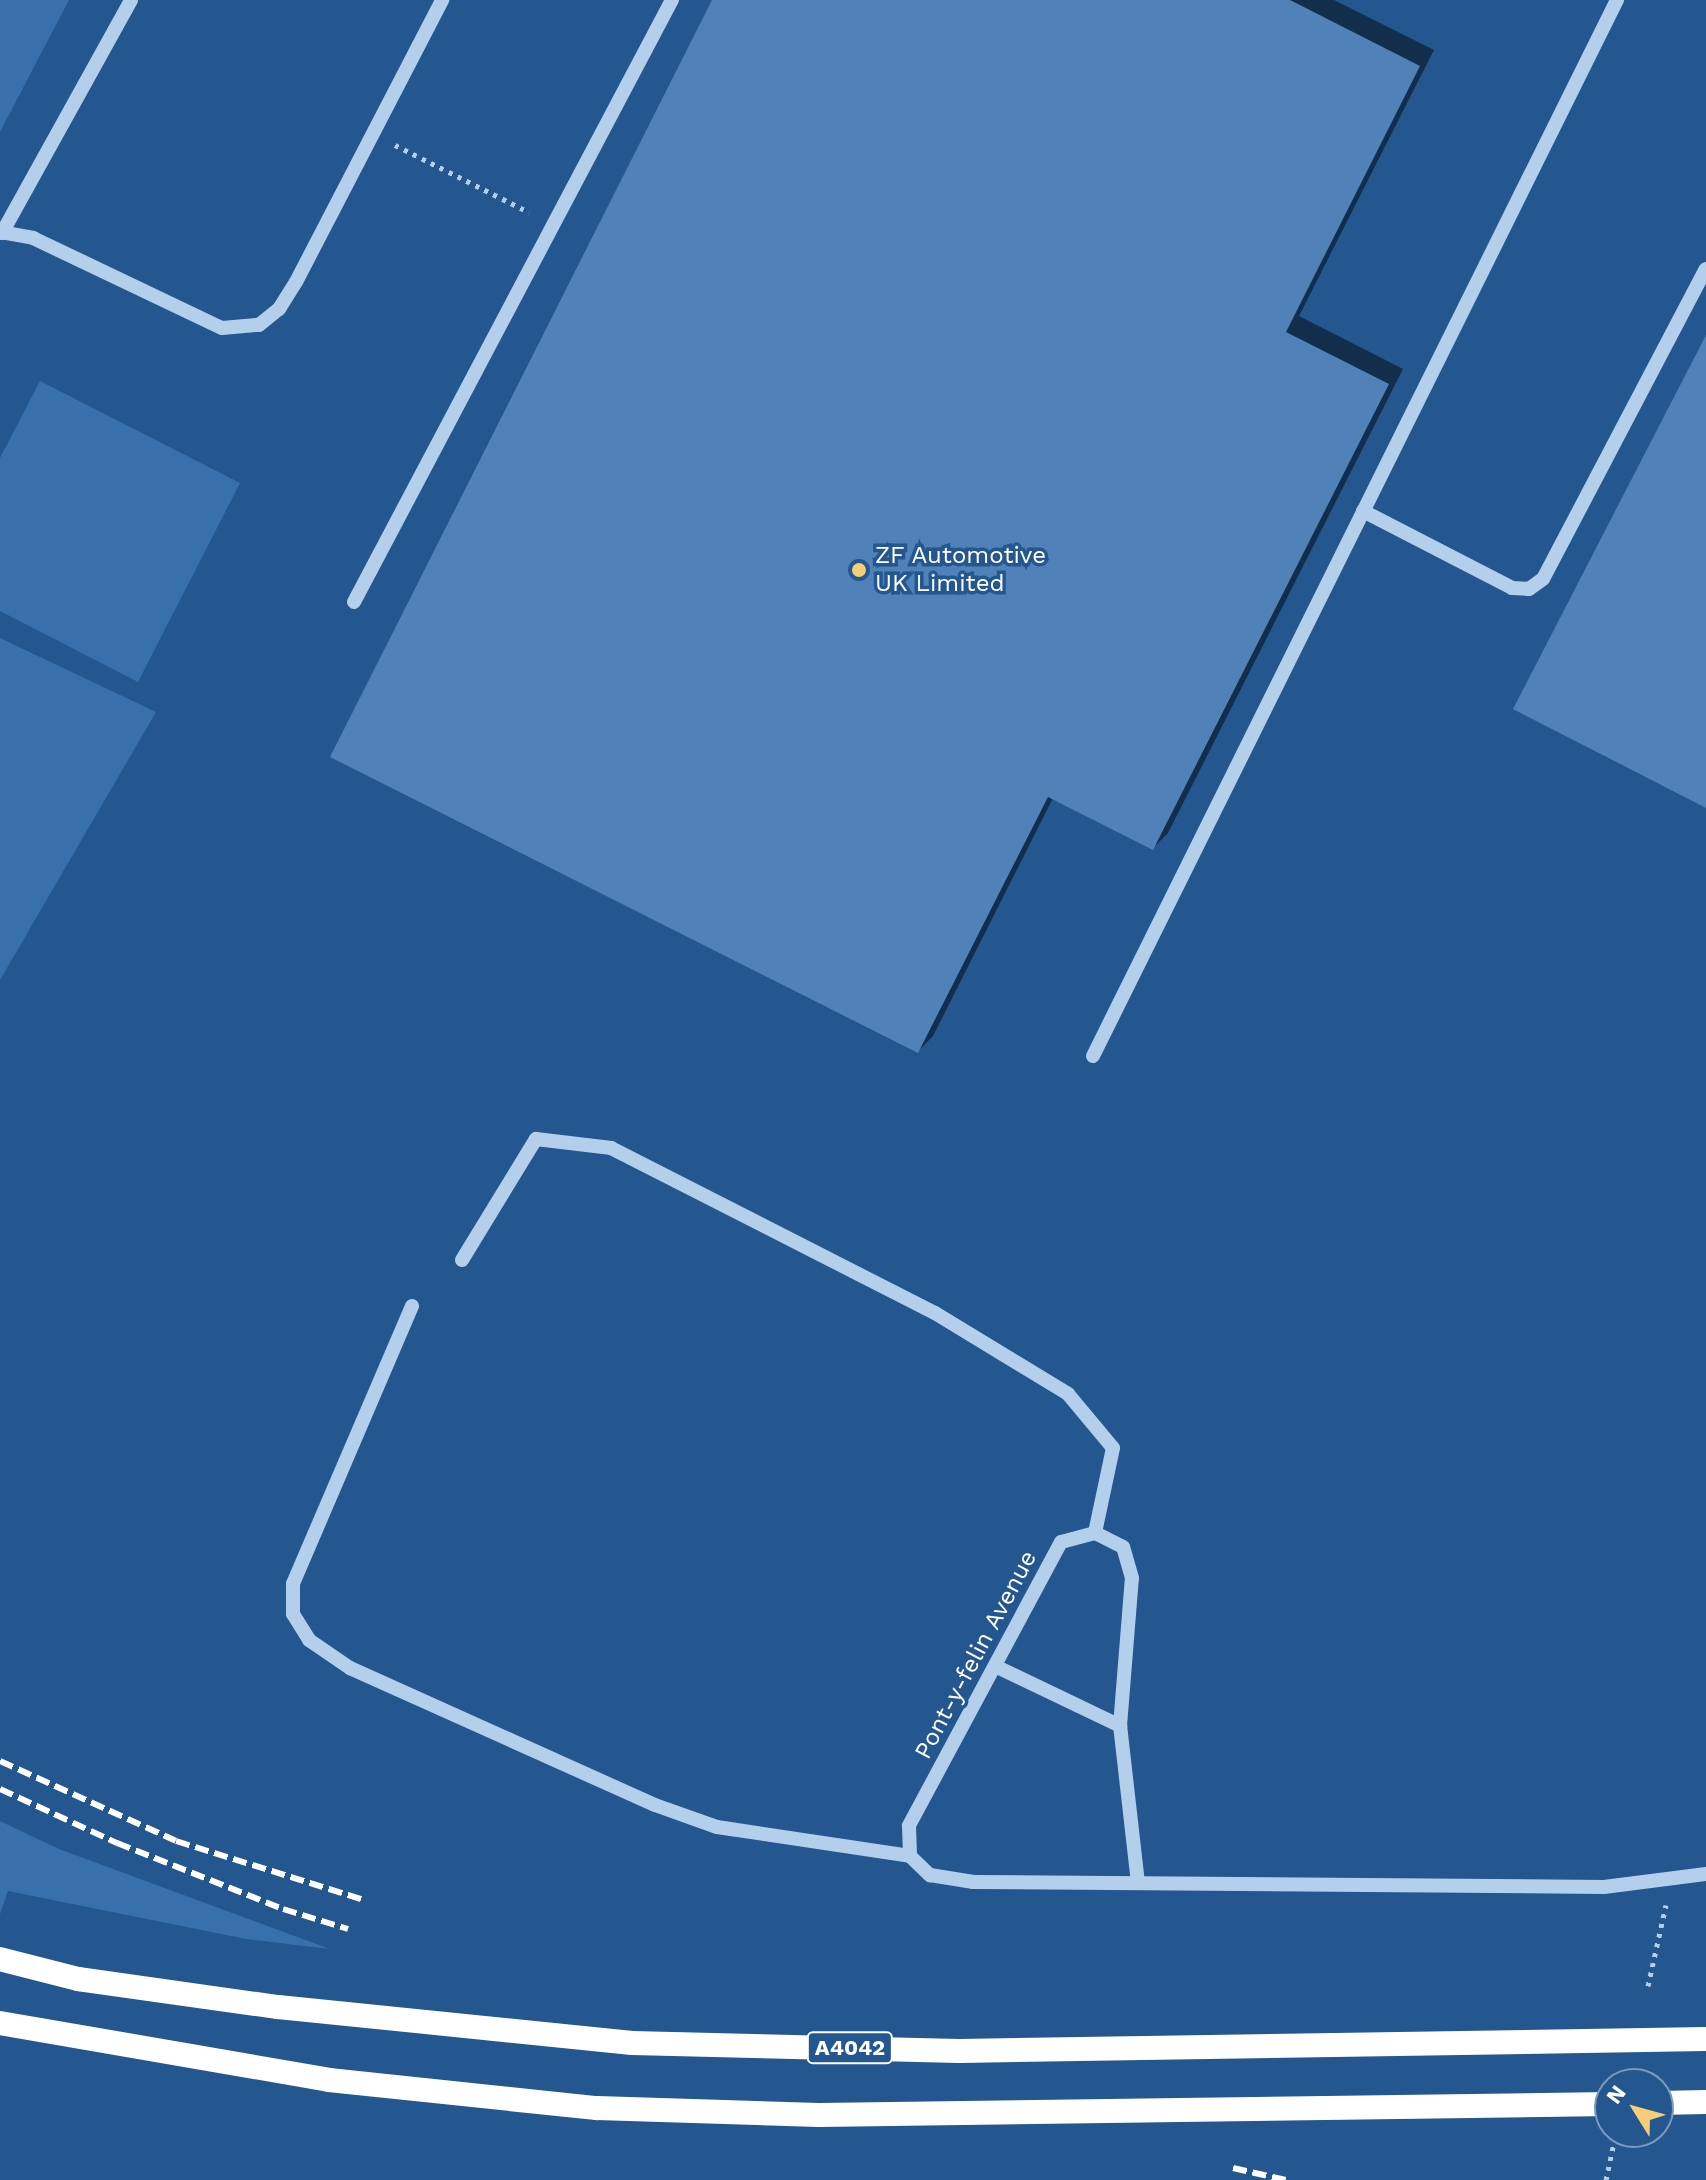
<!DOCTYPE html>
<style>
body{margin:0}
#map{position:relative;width:1706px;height:2180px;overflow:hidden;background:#24568f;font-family:"Work Sans",sans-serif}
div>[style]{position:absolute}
.green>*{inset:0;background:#3870ac}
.shadow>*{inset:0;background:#0007}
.building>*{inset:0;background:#5081b8}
.path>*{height:5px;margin-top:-2.5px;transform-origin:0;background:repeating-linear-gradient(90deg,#b4cfec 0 4px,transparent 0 10px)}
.minor>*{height:14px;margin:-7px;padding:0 7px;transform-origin:7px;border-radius:7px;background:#b4cfec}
.highway>*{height:24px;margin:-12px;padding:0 12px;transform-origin:12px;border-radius:12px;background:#fff}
.rail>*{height:6px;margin-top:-3px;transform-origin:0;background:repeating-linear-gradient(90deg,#fff 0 14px,transparent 0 20px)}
.dots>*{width:22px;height:22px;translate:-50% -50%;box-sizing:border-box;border:4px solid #24568f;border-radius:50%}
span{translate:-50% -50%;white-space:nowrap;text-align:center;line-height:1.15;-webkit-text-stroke:7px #24568f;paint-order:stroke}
.shield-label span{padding:2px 6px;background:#24568f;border:2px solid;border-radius:6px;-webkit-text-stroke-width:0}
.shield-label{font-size:22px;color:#fff;font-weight:700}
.poi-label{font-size:24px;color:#fff}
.left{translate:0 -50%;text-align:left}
.street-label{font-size:24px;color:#fff}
.north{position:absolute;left:1594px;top:2068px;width:80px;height:80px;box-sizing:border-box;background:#24568f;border:2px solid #7c9abc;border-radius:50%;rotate:307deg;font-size:22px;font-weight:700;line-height:32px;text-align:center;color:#fff}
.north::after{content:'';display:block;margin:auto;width:28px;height:36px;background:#f6ce78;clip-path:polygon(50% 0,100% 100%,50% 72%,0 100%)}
</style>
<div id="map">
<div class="green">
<div style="clip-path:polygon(0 0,69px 0,0 132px)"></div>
<div style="clip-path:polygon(40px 381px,240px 483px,138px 682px,0 611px,0 458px)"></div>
<div style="clip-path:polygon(0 638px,156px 712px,0 980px)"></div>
<div style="clip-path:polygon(0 1821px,59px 1849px,330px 1949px,246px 1939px,8px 1891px,0 1914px)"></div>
</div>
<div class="shadow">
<div style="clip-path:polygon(714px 0,1334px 0,1434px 50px,1299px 316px,1403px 369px,1168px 833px,1153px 848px,1053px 798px,933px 1036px,918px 1051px)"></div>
</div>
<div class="building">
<div style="clip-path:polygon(712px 0,1290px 0,1420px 66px,1286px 332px,1389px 384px,1153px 850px,1048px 797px,918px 1053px,330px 757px)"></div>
<div style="clip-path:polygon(1706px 335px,1706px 808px,1513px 709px)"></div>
</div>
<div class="path">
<div style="left:395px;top:145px;width:150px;rotate:26.6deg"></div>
<div style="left:1648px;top:1986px;width:83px;rotate:-77.5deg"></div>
<div style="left:1606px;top:2180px;width:35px;rotate:-78deg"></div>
</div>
<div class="minor">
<div style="left:0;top:232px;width:34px;rotate:10deg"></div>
<div style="left:33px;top:238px;width:209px;rotate:25.5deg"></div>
<div style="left:222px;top:328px;width:37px;rotate:-5deg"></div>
<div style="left:259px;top:325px;width:26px;rotate:-39deg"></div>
<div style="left:279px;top:309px;width:32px;rotate:-58deg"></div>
<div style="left:296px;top:282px;width:318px;rotate:-62.6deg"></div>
<div style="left:2px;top:233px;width:266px;rotate:-61deg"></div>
<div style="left:1363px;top:511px;width:168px;rotate:27.3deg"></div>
<div style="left:1512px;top:588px;width:17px;rotate:3deg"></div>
<div style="left:1529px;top:589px;width:17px;rotate:-36deg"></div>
<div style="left:1543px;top:579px;width:350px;rotate:-62.3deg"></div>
<div style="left:354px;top:602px;width:681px;rotate:-62.16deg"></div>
<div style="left:1093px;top:1056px;width:1179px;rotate:-63.61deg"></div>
<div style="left:462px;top:1260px;width:142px;rotate:-58.6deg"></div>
<div style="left:536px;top:1139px;width:76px;rotate:6.8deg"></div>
<div style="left:611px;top:1148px;width:364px;rotate:27deg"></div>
<div style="left:935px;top:1313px;width:156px;rotate:31.3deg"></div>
<div style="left:1068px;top:1394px;width:70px;rotate:50.2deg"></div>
<div style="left:1113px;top:1448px;width:87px;rotate:102deg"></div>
<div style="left:412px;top:1306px;width:302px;rotate:113.2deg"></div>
<div style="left:293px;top:1584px;width:30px;rotate:90deg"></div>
<div style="left:293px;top:1614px;width:31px;rotate:58deg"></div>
<div style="left:309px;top:1640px;width:50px;rotate:34.3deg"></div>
<div style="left:350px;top:1668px;width:334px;rotate:24.2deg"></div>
<div style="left:655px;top:1805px;width:66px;rotate:19.5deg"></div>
<div style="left:717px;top:1827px;width:195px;rotate:8.5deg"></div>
<div style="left:995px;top:1666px;width:139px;rotate:25.6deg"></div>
<div style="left:1138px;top:1883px;width:158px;rotate:-96.5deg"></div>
<div style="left:1120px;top:1726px;width:148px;rotate:-85.4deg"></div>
<div style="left:1132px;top:1578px;width:32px;rotate:-106deg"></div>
<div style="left:1123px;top:1547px;width:31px;rotate:-153deg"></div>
<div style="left:1095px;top:1533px;width:35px;rotate:165deg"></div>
<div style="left:1061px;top:1542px;width:322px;rotate:118.2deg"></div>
<div style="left:909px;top:1826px;width:30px;rotate:88deg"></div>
<div style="left:910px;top:1856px;width:28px;rotate:44deg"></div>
<div style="left:930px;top:1875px;width:44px;rotate:9.2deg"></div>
<div style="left:973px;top:1882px;width:631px;rotate:0.45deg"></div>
<div style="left:1604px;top:1887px;width:103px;rotate:-7.3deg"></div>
</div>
<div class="highway">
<div style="left:0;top:1959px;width:81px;rotate:14.4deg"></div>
<div style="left:78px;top:1979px;width:202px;rotate:8deg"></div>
<div style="left:278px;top:2007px;width:356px;rotate:5.8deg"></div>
<div style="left:632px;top:2043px;width:327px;rotate:1.4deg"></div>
<div style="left:959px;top:2051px;width:747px;rotate:-0.92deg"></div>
<div style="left:0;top:2023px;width:334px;rotate:9.8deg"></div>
<div style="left:329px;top:2080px;width:269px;rotate:6deg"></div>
<div style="left:597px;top:2108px;width:222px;rotate:1.8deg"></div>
<div style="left:819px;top:2115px;width:791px;rotate:-0.8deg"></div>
<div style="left:1658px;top:2103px;width:48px;rotate:-1.2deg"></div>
</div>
<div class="rail">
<div style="left:0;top:1761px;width:193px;rotate:24.4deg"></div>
<div style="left:176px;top:1841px;width:194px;rotate:17.4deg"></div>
<div style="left:0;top:1789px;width:129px;rotate:24.8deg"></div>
<div style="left:117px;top:1843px;width:179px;rotate:21.7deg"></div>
<div style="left:283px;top:1909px;width:68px;rotate:17.1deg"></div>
<div style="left:1233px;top:2168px;width:54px;rotate:12.8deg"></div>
</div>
<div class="dots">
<div style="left:859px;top:570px;background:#f6ce78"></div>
</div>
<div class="shield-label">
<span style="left:850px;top:2048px">A4042</span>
</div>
<div class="poi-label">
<span class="left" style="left:875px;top:570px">ZF Automotive<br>UK Limited</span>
</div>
<div class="street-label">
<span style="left:976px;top:1655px;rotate:-62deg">Pont-y-felin Avenue</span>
</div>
<div class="north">N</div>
</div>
